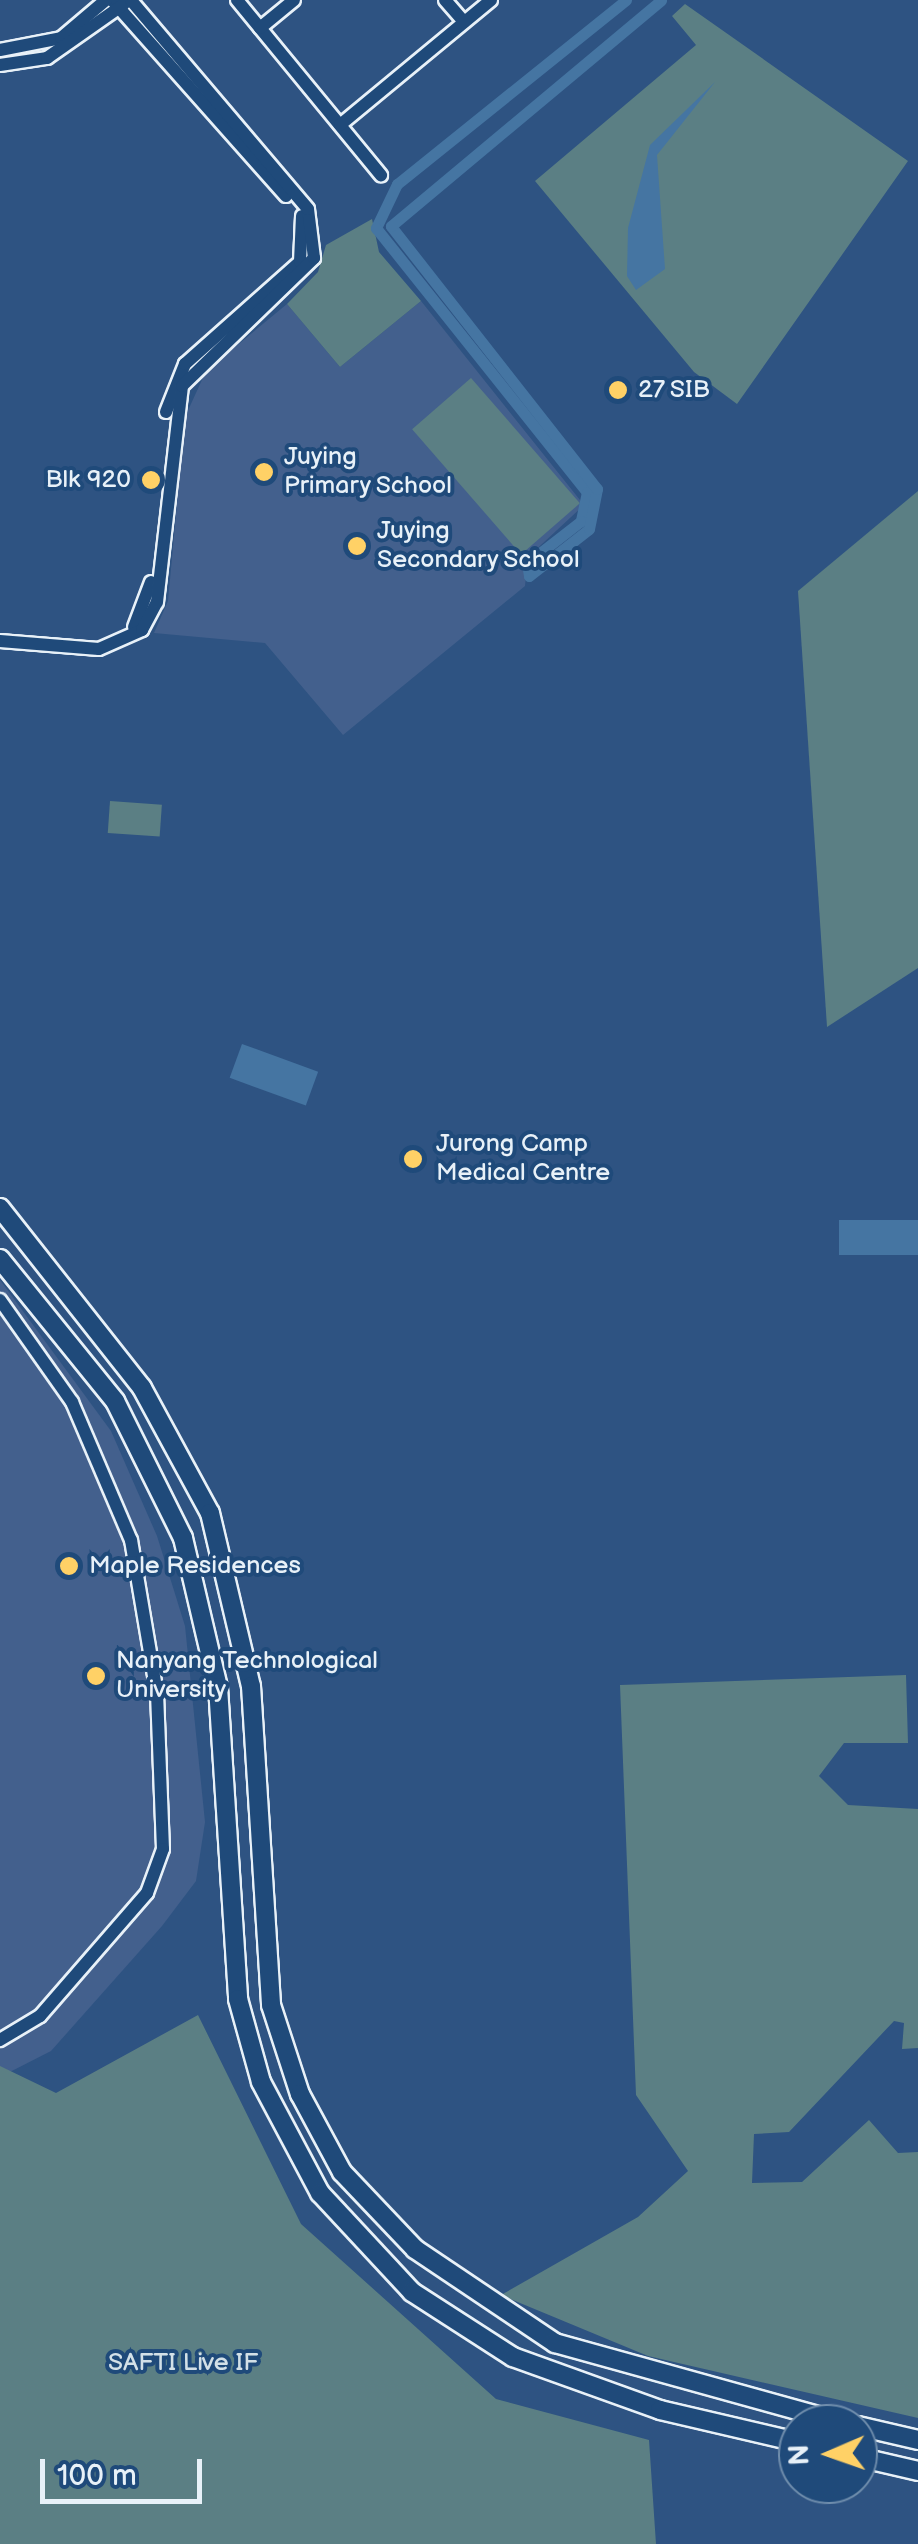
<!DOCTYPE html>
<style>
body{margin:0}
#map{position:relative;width:918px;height:2544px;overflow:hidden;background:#2e5382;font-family:"Balsamiq Sans",sans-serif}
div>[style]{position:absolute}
.built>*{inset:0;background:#43608d}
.green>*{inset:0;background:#5b7f84;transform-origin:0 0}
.water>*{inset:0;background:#4575a2;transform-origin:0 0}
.canal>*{height:11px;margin:-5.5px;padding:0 5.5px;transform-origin:5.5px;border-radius:5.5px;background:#4575a2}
.roads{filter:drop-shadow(2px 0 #e8f1f8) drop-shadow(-2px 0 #e8f1f8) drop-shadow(0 2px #e8f1f8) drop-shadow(0 -2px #e8f1f8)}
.minor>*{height:12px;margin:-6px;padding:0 6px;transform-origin:6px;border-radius:6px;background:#1f4a7a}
.highway>*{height:18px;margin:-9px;padding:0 9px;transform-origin:9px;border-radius:9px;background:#1f4a7a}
.dots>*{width:28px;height:28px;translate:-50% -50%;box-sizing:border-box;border:5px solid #1f4a7a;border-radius:50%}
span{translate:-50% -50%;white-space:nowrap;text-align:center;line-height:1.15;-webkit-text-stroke:8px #1f4a7a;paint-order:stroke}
.poi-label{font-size:25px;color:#e8f1f8}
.left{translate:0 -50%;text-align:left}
.right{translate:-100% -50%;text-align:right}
.park-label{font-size:25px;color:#d3e0e7}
.north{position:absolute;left:778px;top:2404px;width:100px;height:100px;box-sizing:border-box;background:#1f4a7a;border:2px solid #6f8dac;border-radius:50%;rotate:268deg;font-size:28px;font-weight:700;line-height:40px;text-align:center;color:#e8f1f8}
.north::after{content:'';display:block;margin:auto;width:35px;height:45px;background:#ffd166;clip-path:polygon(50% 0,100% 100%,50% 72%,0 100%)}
.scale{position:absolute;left:40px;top:2459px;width:162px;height:45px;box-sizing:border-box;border:5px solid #e8f1f8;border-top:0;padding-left:12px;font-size:30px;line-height:35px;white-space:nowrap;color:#e8f1f8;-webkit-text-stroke:8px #1f4a7a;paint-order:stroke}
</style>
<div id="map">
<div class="built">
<div style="clip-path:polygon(421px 301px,584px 505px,528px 557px,525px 586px,343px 735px,265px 643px,154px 633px,168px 601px,185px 417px,206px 371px,287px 304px,340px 367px)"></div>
<div style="clip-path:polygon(0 1280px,111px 1431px,157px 1536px,185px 1626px,205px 1822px,196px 1881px,162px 1926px,51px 2051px,0 2077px)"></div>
</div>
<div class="green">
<div style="clip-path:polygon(685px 4px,908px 161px,737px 404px,694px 372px,535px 181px,696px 45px,672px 16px)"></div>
<div style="clip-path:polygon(372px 219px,379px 252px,421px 301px,340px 367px,287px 304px,318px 272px,326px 245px)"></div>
<div style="left:471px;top:378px;width:166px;height:78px;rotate:49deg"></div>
<div style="clip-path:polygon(918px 491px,918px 968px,827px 1027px,798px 591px)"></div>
<div style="left:110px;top:801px;width:52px;height:32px;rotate:4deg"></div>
<div style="clip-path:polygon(906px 1675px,908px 1743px,844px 1743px,819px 1776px,848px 1805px,918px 1809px,918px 2048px,902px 2049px,904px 2023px,894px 2021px,789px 2132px,754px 2134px,752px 2183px,802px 2182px,869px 2120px,898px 2153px,918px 2152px,918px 2418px,648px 2356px,501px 2295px,638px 2217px,688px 2171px,636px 2095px,620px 1685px)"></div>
<div style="clip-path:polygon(198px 2015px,301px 2224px,496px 2399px,649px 2440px,656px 2544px,0 2544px,0 2066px,56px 2093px)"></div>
</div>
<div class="water">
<div style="clip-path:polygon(715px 82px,657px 155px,665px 269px,636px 290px,627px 276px,628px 228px,650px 145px)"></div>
<div style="left:242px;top:1044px;width:81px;height:36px;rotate:20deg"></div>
<div style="left:918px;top:1220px;width:35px;height:79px;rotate:90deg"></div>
</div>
<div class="canal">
<div style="left:626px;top:0;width:294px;rotate:141.2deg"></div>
<div style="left:397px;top:184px;width:49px;rotate:115.5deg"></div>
<div style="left:376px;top:228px;width:338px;rotate:51.4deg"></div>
<div style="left:587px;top:492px;width:30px;rotate:102deg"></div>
<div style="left:581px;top:521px;width:68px;rotate:142.1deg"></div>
<div style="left:527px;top:563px;width:13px;rotate:81deg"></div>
<div style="left:529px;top:576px;width:76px;rotate:-38.1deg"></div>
<div style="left:589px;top:529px;width:41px;rotate:-78.7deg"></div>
<div style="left:597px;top:489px;width:334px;rotate:-128.1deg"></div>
<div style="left:391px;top:226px;width:352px;rotate:-39.9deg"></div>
</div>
<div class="roads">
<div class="minor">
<div style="left:112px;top:0;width:262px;rotate:48.4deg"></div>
<div style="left:237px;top:0;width:227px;rotate:50.6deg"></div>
<div style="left:445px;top:0;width:29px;rotate:49deg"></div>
<div style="left:260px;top:28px;width:44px;rotate:-39.5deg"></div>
<div style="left:0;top:50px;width:62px;rotate:-11.1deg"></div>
<div style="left:61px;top:38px;width:59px;rotate:-40.2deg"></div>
<div style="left:0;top:65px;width:48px;rotate:-8.5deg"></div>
<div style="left:47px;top:58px;width:94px;rotate:-35deg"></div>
<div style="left:340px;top:125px;width:196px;rotate:-39.6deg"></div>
<div style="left:166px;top:412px;width:52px;rotate:-68.4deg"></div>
<div style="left:185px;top:364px;width:154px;rotate:-41.6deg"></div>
<div style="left:300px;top:262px;width:46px;rotate:-87.5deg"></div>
<div style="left:134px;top:627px;width:48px;rotate:-69.3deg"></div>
<div style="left:0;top:641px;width:99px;rotate:4.6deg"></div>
<div style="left:99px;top:649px;width:47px;rotate:-23.8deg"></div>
<div style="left:142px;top:630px;width:32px;rotate:-62deg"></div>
<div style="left:157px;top:602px;width:217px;rotate:-83.4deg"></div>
<div style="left:182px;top:386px;width:184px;rotate:-44.1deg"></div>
<div style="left:314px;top:258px;width:49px;rotate:-97deg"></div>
<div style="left:308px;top:209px;width:274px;rotate:-130.3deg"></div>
<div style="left:0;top:1300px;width:125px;rotate:54.8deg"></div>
<div style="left:72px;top:1402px;width:150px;rotate:66.9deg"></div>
<div style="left:131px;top:1540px;width:155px;rotate:80.4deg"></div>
<div style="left:157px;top:1693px;width:156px;rotate:87.8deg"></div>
<div style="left:163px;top:1849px;width:47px;rotate:110deg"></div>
<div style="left:147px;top:1893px;width:163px;rotate:131deg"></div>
<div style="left:40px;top:2016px;width:47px;rotate:149deg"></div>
</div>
<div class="highway">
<div style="left:0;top:1208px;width:229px;rotate:51.7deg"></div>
<div style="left:142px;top:1388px;width:142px;rotate:61.5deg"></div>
<div style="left:210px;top:1513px;width:178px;rotate:76.7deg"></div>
<div style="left:251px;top:1686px;width:320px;rotate:86.4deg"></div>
<div style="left:271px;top:2005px;width:94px;rotate:72deg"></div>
<div style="left:300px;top:2094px;width:89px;rotate:61.7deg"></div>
<div style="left:342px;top:2172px;width:106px;rotate:46.5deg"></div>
<div style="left:415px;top:2249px;width:169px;rotate:33.9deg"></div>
<div style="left:555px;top:2343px;width:304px;rotate:15.5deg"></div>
<div style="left:0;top:1259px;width:183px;rotate:51deg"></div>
<div style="left:115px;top:1401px;width:153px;rotate:63.6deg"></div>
<div style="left:183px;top:1538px;width:153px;rotate:76.8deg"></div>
<div style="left:218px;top:1687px;width:313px;rotate:86.3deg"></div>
<div style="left:238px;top:1999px;width:86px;rotate:74.5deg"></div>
<div style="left:261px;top:2082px;width:126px;rotate:62deg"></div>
<div style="left:320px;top:2193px;width:135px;rotate:47.1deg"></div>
<div style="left:412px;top:2292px;width:120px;rotate:32.8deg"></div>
<div style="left:513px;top:2357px;width:156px;rotate:19.8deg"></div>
<div style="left:660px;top:2410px;width:142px;rotate:13.1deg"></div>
<div style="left:858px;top:2426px;width:62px;rotate:13.1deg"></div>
<div style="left:858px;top:2457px;width:62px;rotate:13.1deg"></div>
</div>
</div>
<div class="dots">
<div style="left:618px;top:390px;background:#ffd166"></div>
<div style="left:264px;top:472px;background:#ffd166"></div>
<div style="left:151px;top:480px;background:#ffd166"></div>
<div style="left:357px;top:546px;background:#ffd166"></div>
<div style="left:413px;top:1159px;background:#ffd166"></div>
<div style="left:69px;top:1566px;background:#ffd166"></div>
<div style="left:96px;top:1676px;background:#ffd166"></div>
</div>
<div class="poi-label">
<span class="left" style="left:638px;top:390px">27 SIB</span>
<span class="left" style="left:284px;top:472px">Juying<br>Primary School</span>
<span class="right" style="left:131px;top:480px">Blk 920</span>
<span class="left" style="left:377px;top:546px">Juying<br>Secondary School</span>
<span class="left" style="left:436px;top:1159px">Jurong Camp<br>Medical Centre</span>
<span class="left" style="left:89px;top:1566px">Maple Residences</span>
<span class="left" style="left:116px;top:1676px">Nanyang Technological<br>University</span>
</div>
<div class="park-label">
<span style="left:183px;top:2363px">SAFTI Live IF</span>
</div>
<div class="north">N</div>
<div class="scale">100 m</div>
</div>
